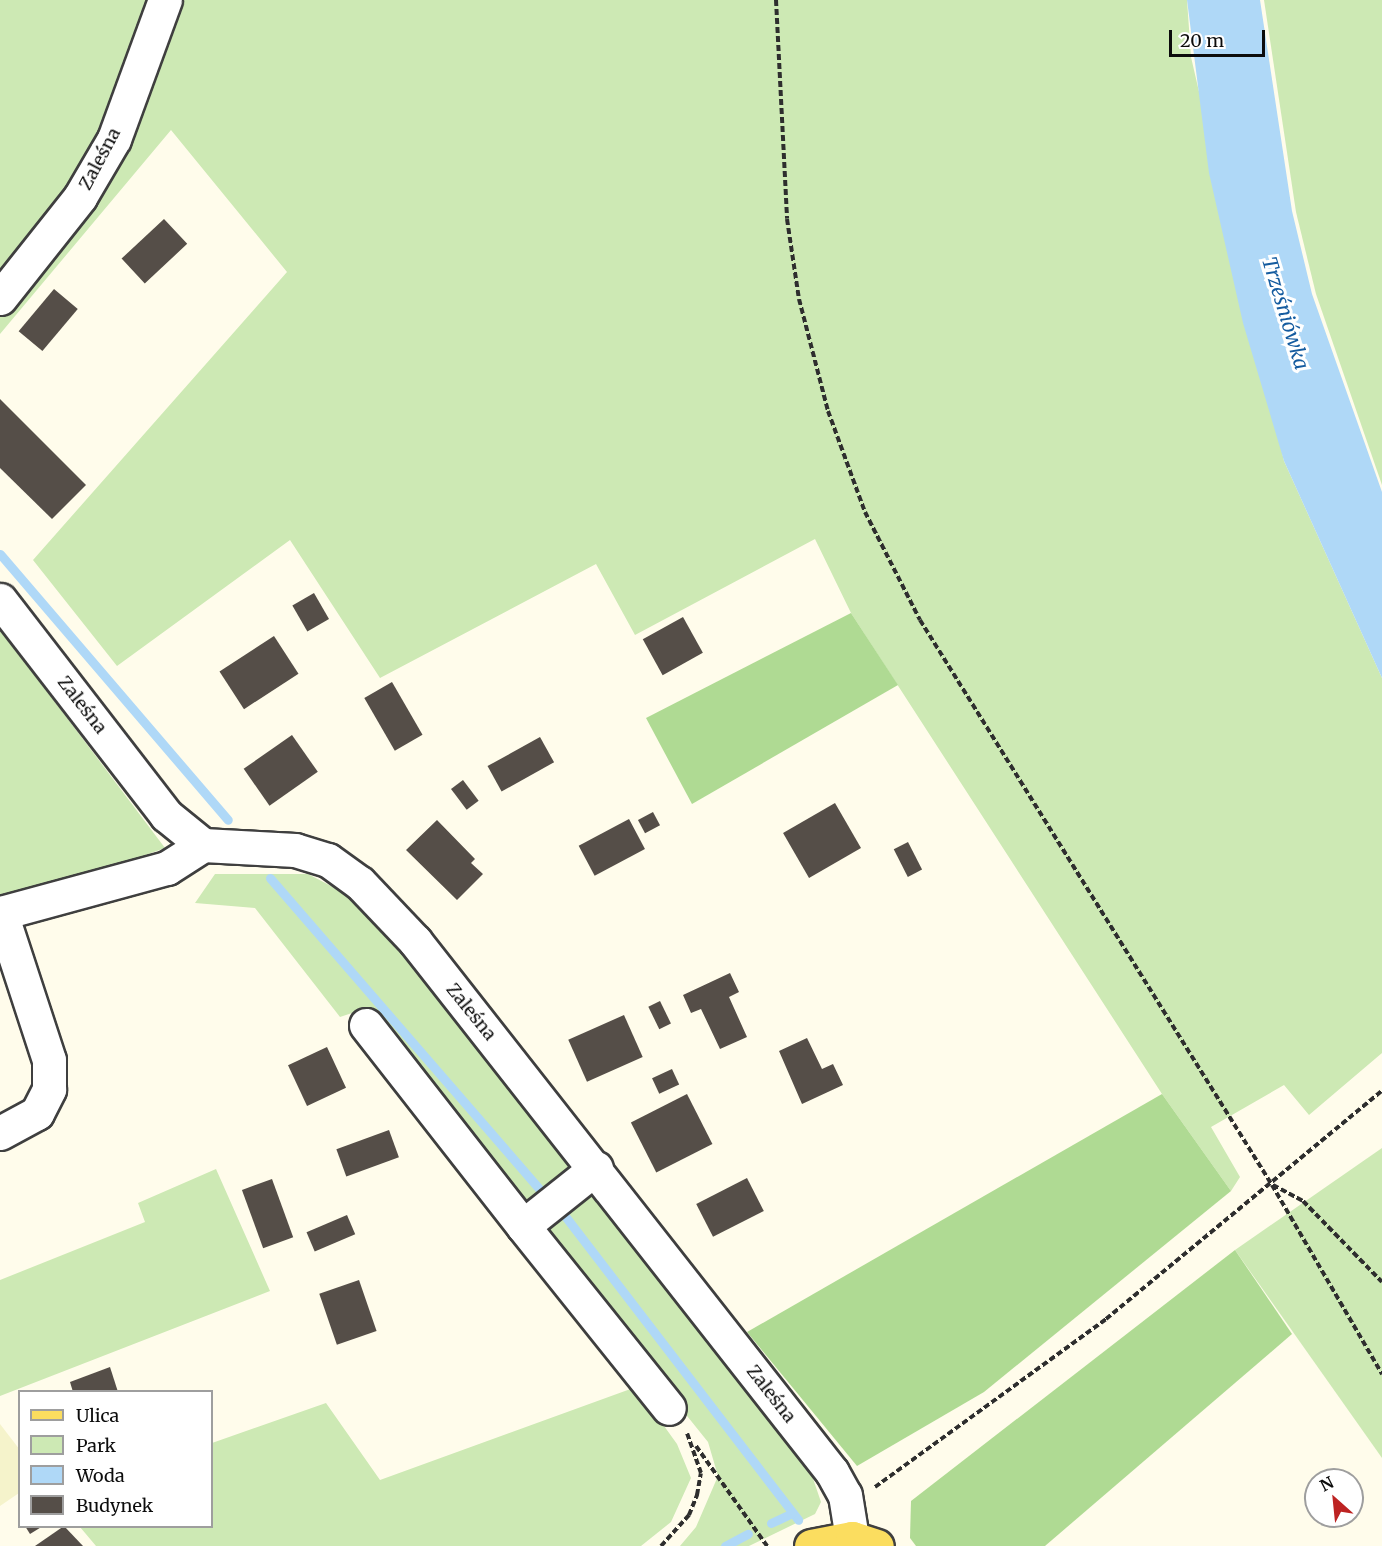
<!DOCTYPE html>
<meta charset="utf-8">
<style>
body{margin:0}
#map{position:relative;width:1382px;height:1546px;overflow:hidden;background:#fffceb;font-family:Merriweather,serif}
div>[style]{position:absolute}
.farmland>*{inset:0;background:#f5f3cb}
.green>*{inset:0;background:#cde9b4}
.forest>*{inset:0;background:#afda93}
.water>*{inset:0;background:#afd8f7}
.stream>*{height:9px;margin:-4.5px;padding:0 4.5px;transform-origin:4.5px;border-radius:4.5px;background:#afd8f7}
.building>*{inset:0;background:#554e48;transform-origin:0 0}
.path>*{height:4px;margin-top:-2px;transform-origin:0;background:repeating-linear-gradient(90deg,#2e2e2e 0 6px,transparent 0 9px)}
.roads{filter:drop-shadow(2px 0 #3f3f3f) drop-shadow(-2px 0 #3f3f3f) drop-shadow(0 2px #3f3f3f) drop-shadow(0 -2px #3f3f3f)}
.minor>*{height:33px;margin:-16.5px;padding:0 16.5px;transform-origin:16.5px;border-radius:16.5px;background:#fff}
.major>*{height:33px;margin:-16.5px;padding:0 16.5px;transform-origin:16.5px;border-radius:16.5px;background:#fbdd5f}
span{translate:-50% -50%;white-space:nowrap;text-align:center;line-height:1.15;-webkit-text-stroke:6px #fff;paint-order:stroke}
.street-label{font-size:18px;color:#0c0c0c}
.water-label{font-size:20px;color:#145b9f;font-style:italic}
.legend{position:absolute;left:18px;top:1390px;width:195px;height:138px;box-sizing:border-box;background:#fff;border:2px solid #9e9e9e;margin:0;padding:8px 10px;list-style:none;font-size:18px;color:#0c0c0c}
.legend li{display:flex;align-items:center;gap:12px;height:30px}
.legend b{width:30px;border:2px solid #9e9e9e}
.north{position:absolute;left:1304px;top:1468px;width:60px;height:60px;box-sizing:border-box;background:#fff;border:2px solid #9e9e9e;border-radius:50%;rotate:333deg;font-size:16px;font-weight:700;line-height:24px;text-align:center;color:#0c0c0c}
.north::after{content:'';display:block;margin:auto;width:21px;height:27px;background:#bd2322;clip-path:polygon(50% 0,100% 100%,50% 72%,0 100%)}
.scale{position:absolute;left:1169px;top:30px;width:96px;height:27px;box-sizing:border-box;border:3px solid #0c0c0c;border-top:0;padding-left:8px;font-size:18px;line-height:21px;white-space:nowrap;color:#0c0c0c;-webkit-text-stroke:4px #fff;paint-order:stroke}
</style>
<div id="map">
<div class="farmland">
<div style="clip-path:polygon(0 1424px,20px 1450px,19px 1493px,0 1506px)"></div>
</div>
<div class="green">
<div style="clip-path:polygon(0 0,158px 0,117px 113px,64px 203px,0 284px)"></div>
<div style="clip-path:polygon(173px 0,1187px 0,1191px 57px,1284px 461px,1382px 678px,1382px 1053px,1309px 1115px,1284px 1085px,1211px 1127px,1240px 1177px,1231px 1191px,1162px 1094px,851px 613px,815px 539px,635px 635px,596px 564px,380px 678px,290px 540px,117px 666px,33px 560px,287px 272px,171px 130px,0 334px,0 314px)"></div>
<div style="clip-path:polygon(1264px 0,1382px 0,1382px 485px,1316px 294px,1296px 212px)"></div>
<div style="clip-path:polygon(0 629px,165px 848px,0 907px)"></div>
<div style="clip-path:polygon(215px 874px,308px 874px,354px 898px,398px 947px,808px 1464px,821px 1502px,815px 1514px,749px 1546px,680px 1546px,696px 1527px,718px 1476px,708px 1442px,361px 1010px,340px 1017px,255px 908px,195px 903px)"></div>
<div style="clip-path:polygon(1382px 1148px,1382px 1458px,1235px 1250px)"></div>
<div style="clip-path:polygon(216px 1169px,270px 1291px,0 1396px,0 1280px,145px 1222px,138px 1203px)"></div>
<div style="clip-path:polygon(636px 1387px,677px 1444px,691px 1478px,671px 1522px,641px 1546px,96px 1546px,80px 1527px,212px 1526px,212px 1443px,326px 1403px,380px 1480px)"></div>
</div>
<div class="forest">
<div style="clip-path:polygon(851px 613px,898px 685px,692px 804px,646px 718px)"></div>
<div style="clip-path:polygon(1162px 1094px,1231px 1191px,984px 1392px,857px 1466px,747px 1332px)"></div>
<div style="clip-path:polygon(1235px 1250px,1292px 1334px,1045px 1546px,916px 1546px,910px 1538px,911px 1501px)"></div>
</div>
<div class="water">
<div style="clip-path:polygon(1187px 0,1260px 0,1292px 211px,1312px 294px,1382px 492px,1382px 678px,1284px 461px,1243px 323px,1209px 173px)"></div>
</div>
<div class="stream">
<div style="left:0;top:554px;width:350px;rotate:49.4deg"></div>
<div style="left:270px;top:878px;width:418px;rotate:49.1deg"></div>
<div style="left:565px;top:1216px;width:383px;rotate:52.5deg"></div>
<div style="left:771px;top:1523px;width:23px;rotate:-25deg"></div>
<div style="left:725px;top:1546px;width:26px;rotate:-28deg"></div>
</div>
<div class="building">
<div style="left:164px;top:219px;width:34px;height:58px;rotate:47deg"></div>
<div style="left:54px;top:289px;width:31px;height:55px;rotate:40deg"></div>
<div style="clip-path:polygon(0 399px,86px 485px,52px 519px,0 468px)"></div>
<div style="left:314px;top:593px;width:30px;height:25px;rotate:60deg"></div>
<div style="left:683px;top:617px;width:41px;height:46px;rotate:61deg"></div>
<div style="left:274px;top:636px;width:45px;height:65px;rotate:57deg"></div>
<div style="left:392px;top:682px;width:61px;height:32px;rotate:60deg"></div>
<div style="left:292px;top:735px;width:45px;height:59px;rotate:55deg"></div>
<div style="left:540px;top:737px;width:29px;height:60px;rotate:61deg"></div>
<div style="left:463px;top:780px;width:26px;height:15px;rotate:53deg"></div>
<div style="left:835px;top:803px;width:52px;height:60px;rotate:60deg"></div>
<div style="left:653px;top:812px;width:15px;height:17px;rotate:62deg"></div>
<div style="left:629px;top:819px;width:34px;height:57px;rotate:62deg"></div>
<div style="clip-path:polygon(437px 820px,475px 859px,471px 863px,483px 874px,457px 900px,406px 850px)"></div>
<div style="left:908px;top:842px;width:31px;height:16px;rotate:63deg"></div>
<div style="clip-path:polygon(730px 973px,739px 992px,729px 997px,747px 1037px,720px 1049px,701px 1009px,691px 1013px,683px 995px)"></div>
<div style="left:660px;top:1001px;width:25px;height:13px;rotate:64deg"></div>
<div style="left:624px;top:1015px;width:46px;height:61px;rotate:66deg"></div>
<div style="clip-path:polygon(807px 1038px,822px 1069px,833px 1064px,843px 1085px,802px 1104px,779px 1051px)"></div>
<div style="left:327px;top:1047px;width:45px;height:43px;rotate:65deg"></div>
<div style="left:672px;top:1069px;width:17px;height:22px;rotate:65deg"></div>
<div style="left:687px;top:1094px;width:56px;height:63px;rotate:63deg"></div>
<div style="left:389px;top:1130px;width:29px;height:56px;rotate:70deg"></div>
<div style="left:747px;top:1178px;width:37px;height:57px;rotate:63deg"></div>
<div style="left:272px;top:1179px;width:62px;height:32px;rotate:70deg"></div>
<div style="left:347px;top:1215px;width:21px;height:44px;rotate:67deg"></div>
<div style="left:359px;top:1280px;width:54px;height:42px;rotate:71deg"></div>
<div style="clip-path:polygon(110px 1367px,118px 1392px,73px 1392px,70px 1382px)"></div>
<div style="clip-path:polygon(25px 1526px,43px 1526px,30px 1534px)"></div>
<div style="clip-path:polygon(64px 1526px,83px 1546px,35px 1546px)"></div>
</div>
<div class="path">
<div style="left:776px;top:0;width:219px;rotate:87.1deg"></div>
<div style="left:787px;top:219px;width:81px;rotate:81.5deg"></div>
<div style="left:799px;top:299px;width:116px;rotate:75.5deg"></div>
<div style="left:828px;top:411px;width:108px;rotate:69.9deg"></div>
<div style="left:865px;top:512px;width:121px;rotate:63deg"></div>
<div style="left:920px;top:620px;width:666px;rotate:58.08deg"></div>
<div style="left:1272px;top:1185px;width:219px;rotate:59.8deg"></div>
<div style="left:1273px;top:1185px;width:34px;rotate:28deg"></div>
<div style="left:1303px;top:1201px;width:113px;rotate:45.7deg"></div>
<div style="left:696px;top:1446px;width:123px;rotate:54.6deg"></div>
<div style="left:875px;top:1487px;width:286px;rotate:-36deg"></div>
<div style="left:1106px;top:1319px;width:358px;rotate:-39.6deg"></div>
<div style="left:661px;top:1546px;width:42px;rotate:-47.9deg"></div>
<div style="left:689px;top:1515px;width:22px;rotate:-68deg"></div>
<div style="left:697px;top:1495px;width:22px;rotate:-80deg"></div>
<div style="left:701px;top:1473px;width:42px;rotate:-109.3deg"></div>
</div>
<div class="roads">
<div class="minor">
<div style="left:0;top:298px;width:129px;rotate:-51.6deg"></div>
<div style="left:80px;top:197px;width:67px;rotate:-59.6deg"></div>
<div style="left:114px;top:139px;width:148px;rotate:-69.9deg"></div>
<div style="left:0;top:600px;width:272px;rotate:52.3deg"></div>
<div style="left:166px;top:815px;width:48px;rotate:39deg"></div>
<div style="left:203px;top:845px;width:92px;rotate:3.1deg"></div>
<div style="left:295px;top:850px;width:34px;rotate:17deg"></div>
<div style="left:328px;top:860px;width:39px;rotate:36deg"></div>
<div style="left:360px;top:883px;width:80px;rotate:46.5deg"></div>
<div style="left:415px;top:941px;width:675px;rotate:51.86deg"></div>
<div style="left:832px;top:1472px;width:26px;rotate:61deg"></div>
<div style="left:845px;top:1495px;width:44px;rotate:80.8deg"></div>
<div style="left:366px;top:1025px;width:255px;rotate:52deg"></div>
<div style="left:0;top:1133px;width:42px;rotate:-28.4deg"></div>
<div style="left:37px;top:1113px;width:27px;rotate:-63deg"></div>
<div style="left:49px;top:1089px;width:29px;rotate:-90deg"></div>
<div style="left:49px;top:1060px;width:155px;rotate:-108.1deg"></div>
<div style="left:1px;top:913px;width:172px;rotate:-15.2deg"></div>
<div style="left:167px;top:868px;width:43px;rotate:-32.6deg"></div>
<div style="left:596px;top:1168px;width:93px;rotate:141.5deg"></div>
<div style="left:523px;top:1226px;width:233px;rotate:51.3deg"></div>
</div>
<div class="major">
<div style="left:811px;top:1546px;width:42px;rotate:-11deg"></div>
<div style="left:852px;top:1538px;width:26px;rotate:18deg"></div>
</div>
</div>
<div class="street-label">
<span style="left:100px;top:159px;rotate:-62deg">Zaleśna</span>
<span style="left:82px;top:705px;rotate:52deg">Zaleśna</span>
<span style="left:471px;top:1012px;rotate:51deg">Zaleśna</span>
<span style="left:771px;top:1394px;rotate:52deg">Zaleśna</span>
</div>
<div class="water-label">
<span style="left:1286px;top:313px;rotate:73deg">Trześniówka</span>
</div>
<ul class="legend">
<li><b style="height:8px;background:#fbdd5f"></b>Ulica</li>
<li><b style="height:16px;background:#cde9b4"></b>Park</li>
<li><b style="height:16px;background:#afd8f7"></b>Woda</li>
<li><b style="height:16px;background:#554e48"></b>Budynek</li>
</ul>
<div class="north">N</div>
<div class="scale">20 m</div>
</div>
